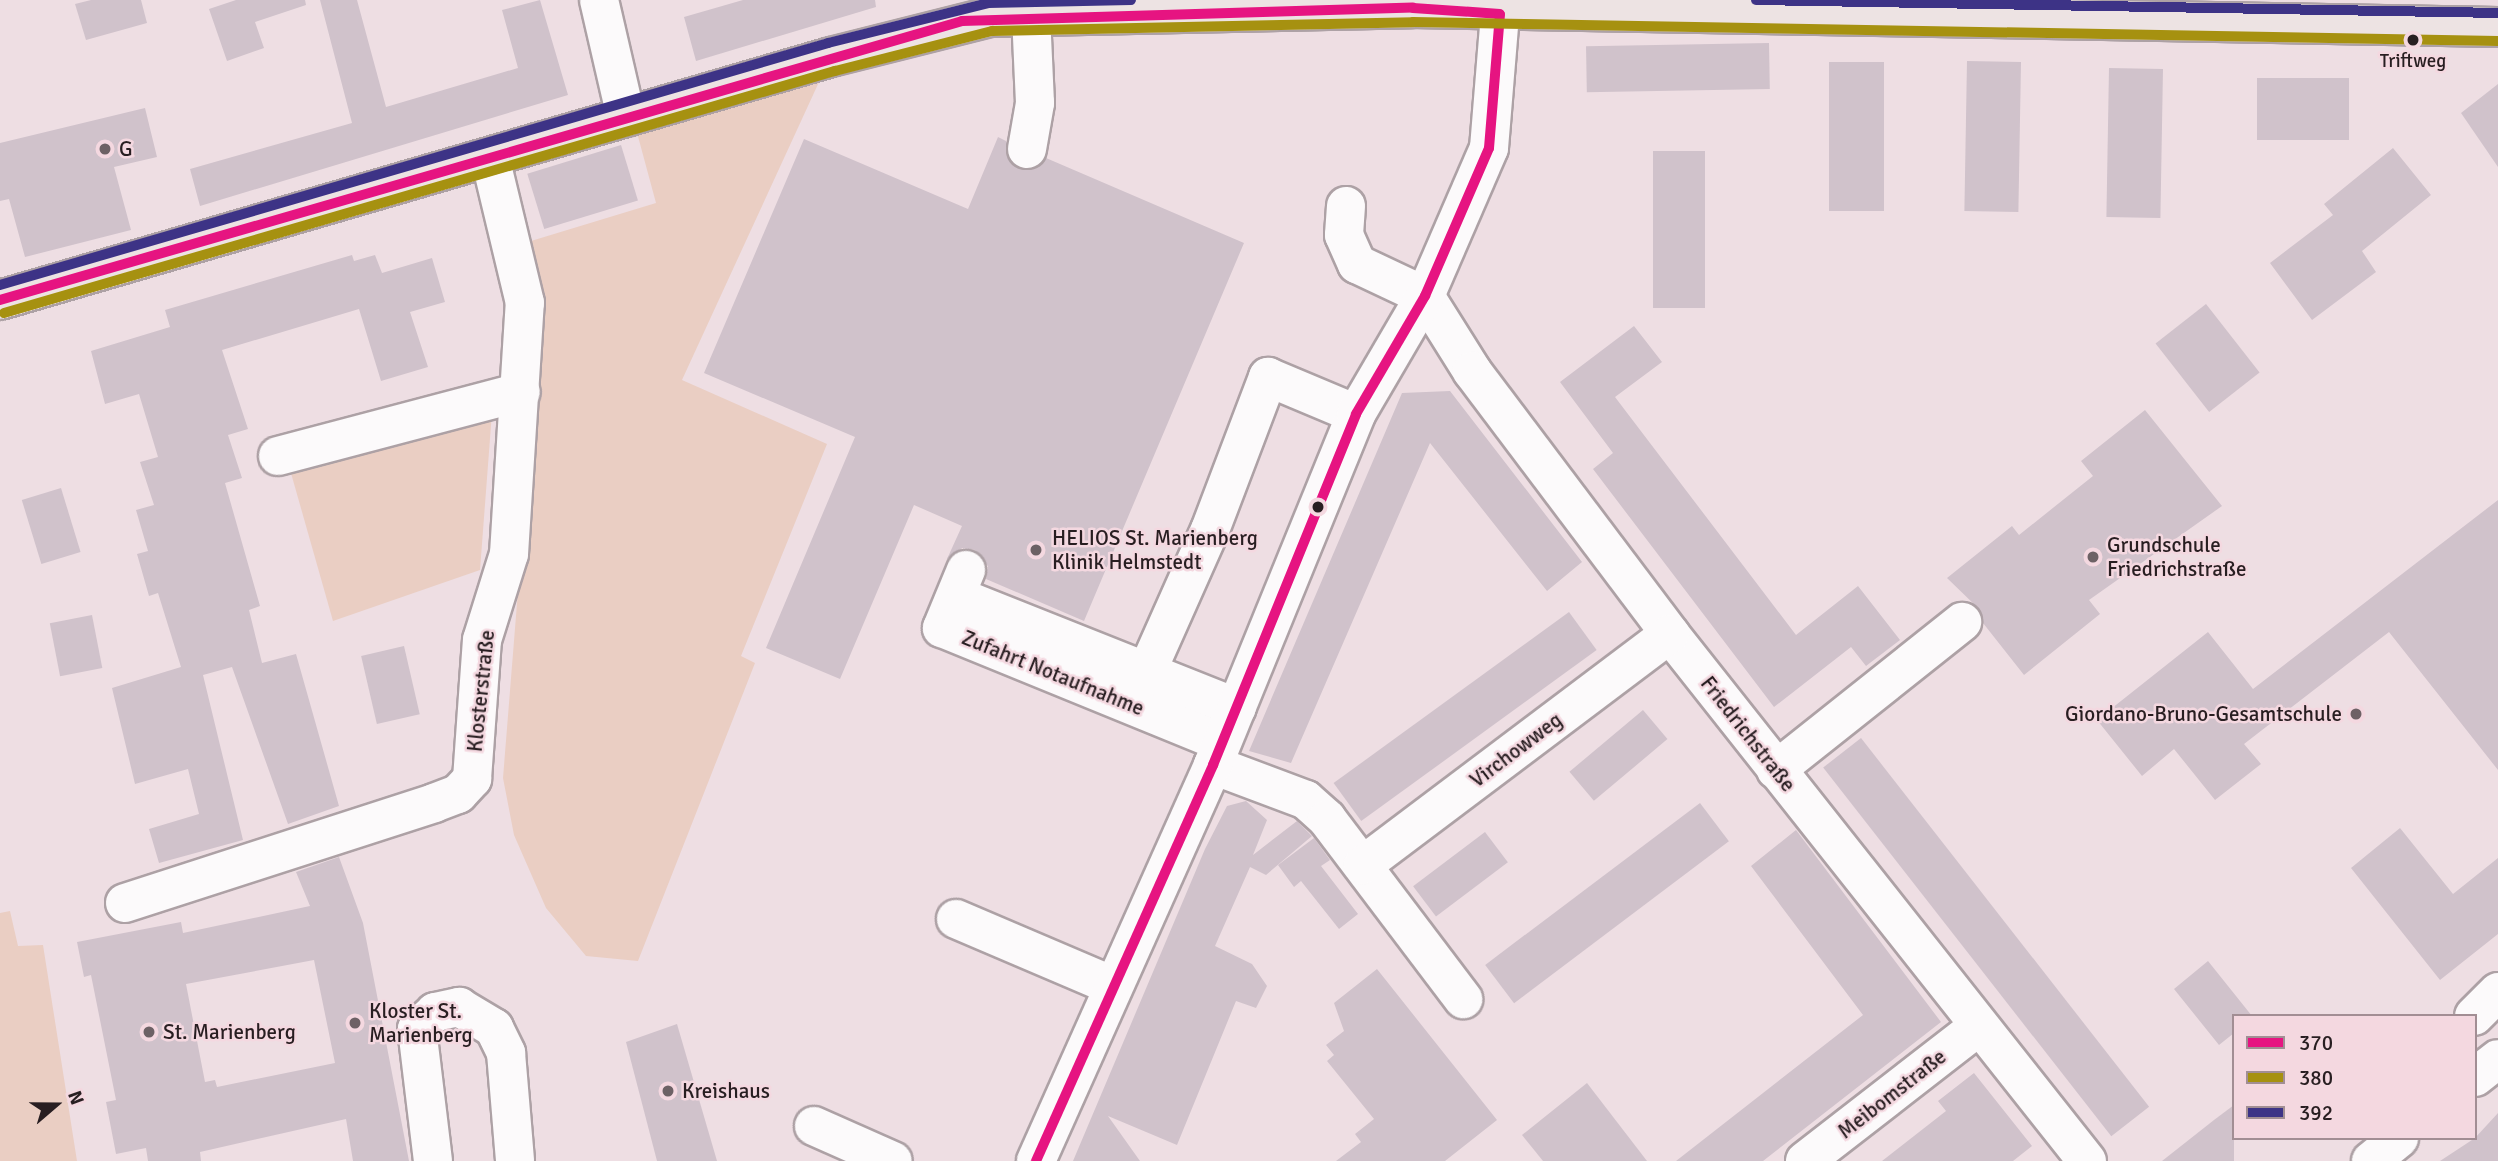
<!DOCTYPE html>
<meta charset="utf-8">
<style>
body{margin:0}
#map{position:relative;width:2498px;height:1161px;overflow:hidden;background:#eedee3;font-family:Signika,sans-serif}
div>[style]{position:absolute}
.green>*{inset:0;background:#eacec3}
.building>*{inset:0;background:#d0c2cb;transform-origin:0 0}
.roads{filter:drop-shadow(2px 0 #ada1a5) drop-shadow(-2px 0 #ada1a5) drop-shadow(0 2px #ada1a5) drop-shadow(0 -2px #ada1a5)}
.minor>*{height:38px;margin:-19px;padding:0 19px;transform-origin:19px;border-radius:19px;background:#fcfafb}
.major>*{height:38px;margin:-19px;padding:0 19px;transform-origin:19px;border-radius:19px;background:#ede3e3}
.bus-1>*{height:10px;margin:-5px;padding:0 5px;transform-origin:5px;border-radius:5px;background:#e61481}
.bus-2>*{height:10px;margin:-5px;padding:0 5px;transform-origin:5px;border-radius:5px;background:#a69110}
.bus-3>*{height:10px;margin:-5px;padding:0 5px;transform-origin:5px;border-radius:5px;background:#3d3386}
.dots>*{width:19px;height:19px;translate:-50% -50%;box-sizing:border-box;border:4px solid #f4d8e0;border-radius:50%}
span{translate:-50% -50%;white-space:nowrap;text-align:center;line-height:1.15;-webkit-text-stroke:5px #f4d8e0;paint-order:stroke}
.bus-label{font-size:19px;color:#281e21}
.poi-label{font-size:21px;color:#281e21}
.left{translate:0 -50%;text-align:left}
.right{translate:-100% -50%;text-align:right}
.street-label{font-size:21px;color:#281e21}
.legend{position:absolute;left:2232px;top:1014px;width:245px;height:126px;box-sizing:border-box;background:#f4d8e0;border:2px solid #a28e94;margin:0;padding:9px 12px;list-style:none;font-size:21px;color:#281e21}
.legend li{display:flex;align-items:center;gap:14px;height:35px}
.legend b{width:35px;border:2px solid #a28e94}
.north{position:absolute;left:21px;top:1070px;width:70px;height:70px;-webkit-text-stroke:5px #f4d8e0;paint-order:stroke;rotate:70deg;font-size:19px;font-weight:700;line-height:28px;text-align:center;color:#281e21}
.north::after{content:'';display:block;margin:auto;width:24px;height:32px;background:#281e21;clip-path:polygon(50% 0,100% 100%,50% 72%,0 100%)}
</style>
<div id="map">
<div class="green">
<div style="clip-path:polygon(819px 82px,682px 380px,827px 444px,741px 656px,755px 663px,638px 961px,586px 956px,546px 908px,514px 835px,503px 778px,541px 304px,531px 241px,656px 203px,636px 129px)"></div>
<div style="clip-path:polygon(494px 386px,480px 570px,333px 621px,285px 452px)"></div>
<div style="clip-path:polygon(10px 911px,18px 946px,43px 945px,77px 1161px,0 1161px,0 913px)"></div>
</div>
<div class="building">
<div style="clip-path:polygon(91px 0,141px 0,147px 23px,86px 40px,75px 4px)"></div>
<div style="clip-path:polygon(236px 0,305px 0,306px 5px,255px 22px,264px 48px,227px 61px,209px 9px)"></div>
<div style="clip-path:polygon(320px 0,357px 0,386px 107px,518px 68px,502px 10px,540px 0,568px 95px,200px 206px,190px 169px,352px 123px)"></div>
<div style="clip-path:polygon(743px 0,875px 0,876px 7px,696px 61px,684px 17px)"></div>
<div style="left:1769px;top:43px;width:46px;height:183px;rotate:89deg"></div>
<div style="left:1967px;top:61px;width:54px;height:150px;rotate:1deg"></div>
<div style="left:1829px;top:62px;width:55px;height:149px"></div>
<div style="left:2109px;top:68px;width:54px;height:149px;rotate:1deg"></div>
<div style="left:2257px;top:78px;width:92px;height:62px"></div>
<div style="clip-path:polygon(2498px 84px,2498px 167px,2461px 113px)"></div>
<div style="clip-path:polygon(145px 108px,157px 157px,114px 167px,131px 230px,25px 257px,9px 199px,0 201px,0 143px)"></div>
<div style="clip-path:polygon(998px 137px,1006px 141px,1013px 165px,1023px 170px,1046px 158px,1244px 243px,1084px 621px,986px 579px,988px 566px,975px 550px,962px 548px,947px 559px,962px 526px,914px 505px,840px 679px,766px 648px,855px 437px,704px 373px,804px 139px,968px 209px)"></div>
<div style="left:621px;top:145px;width:58px;height:98px;rotate:73deg"></div>
<div style="clip-path:polygon(2393px 148px,2431px 195px,2362px 251px,2376px 272px,2312px 320px,2270px 263px,2333px 215px,2324px 204px)"></div>
<div style="left:1653px;top:151px;width:52px;height:157px"></div>
<div style="clip-path:polygon(352px 255px,354px 261px,375px 255px,382px 273px,432px 258px,445px 302px,410px 312px,428px 367px,381px 381px,359px 309px,222px 350px,248px 429px,228px 435px,242px 478px,225px 483px,260px 606px,249px 610px,262px 663px,296px 654px,339px 806px,288px 824px,232px 667px,203px 675px,243px 840px,159px 863px,149px 829px,199px 814px,188px 769px,135px 784px,112px 688px,181px 667px,158px 593px,149px 596px,137px 554px,148px 551px,136px 510px,154px 505px,140px 462px,158px 457px,139px 394px,105px 404px,91px 351px,170px 327px,165px 310px)"></div>
<div style="left:2206px;top:304px;width:87px;height:64px;rotate:52deg"></div>
<div style="clip-path:polygon(1634px 326px,1662px 362px,1615px 397px,1796px 635px,1858px 586px,1900px 640px,1866px 666px,1851px 647px,1774px 707px,1593px 469px,1613px 453px,1560px 382px)"></div>
<div style="clip-path:polygon(1450px 391px,1582px 562px,1547px 591px,1430px 443px,1291px 763px,1249px 751px,1402px 393px)"></div>
<div style="clip-path:polygon(2145px 410px,2222px 506px,2089px 600px,2100px 614px,2024px 675px,1983px 623px,1979px 609px,1947px 578px,2012px 526px,2019px 535px,2093px 476px,2081px 461px)"></div>
<div style="left:61px;top:488px;width:67px;height:41px;rotate:73deg"></div>
<div style="clip-path:polygon(2498px 500px,2498px 770px,2389px 632px,2244px 744px,2261px 764px,2215px 800px,2174px 749px,2142px 776px,2097px 720px,2208px 632px,2253px 689px)"></div>
<div style="left:1569px;top:612px;width:47px;height:291px;rotate:54deg"></div>
<div style="left:92px;top:615px;width:54px;height:43px;rotate:79deg"></div>
<div style="left:404px;top:646px;width:70px;height:44px;rotate:77deg"></div>
<div style="left:1643px;top:710px;width:38px;height:96px;rotate:50deg"></div>
<div style="left:1861px;top:738px;width:468px;height:48px;rotate:52deg"></div>
<div style="clip-path:polygon(1246px 801px,1267px 820px,1253px 855px,1297px 821px,1312px 836px,1266px 875px,1250px 867px,1215px 946px,1252px 964px,1267px 986px,1256px 1008px,1236px 1001px,1177px 1145px,1108px 1116px,1140px 1161px,1073px 1161px,1205px 849px,1227px 806px)"></div>
<div style="left:1700px;top:803px;width:48px;height:269px;rotate:53deg"></div>
<div style="clip-path:polygon(2400px 828px,2453px 894px,2498px 858px,2498px 934px,2440px 980px,2351px 868px)"></div>
<div style="clip-path:polygon(1796px 830px,1941px 1022px,1763px 1161px,1676px 1161px,1863px 1015px,1751px 866px)"></div>
<div style="left:1485px;top:832px;width:38px;height:90px;rotate:53deg"></div>
<div style="clip-path:polygon(1314px 838px,1330px 860px,1321px 866px,1358px 914px,1339px 929px,1301px 881px,1294px 887px,1278px 865px)"></div>
<div style="clip-path:polygon(evenodd,339px 857px,363px 923px,409px 1161px,353px 1161px,346px 1119px,200px 1152px,201px 1161px,148px 1161px,146px 1148px,116px 1154px,106px 1102px,116px 1100px,91px 975px,84px 977px,77px 942px,181px 922px,183px 933px,310px 906px,296px 872px,339px 857px,314px 960px,335px 1063px,217px 1087px,215px 1080px,205px 1082px,186px 984px,314px 960px)"></div>
<div style="clip-path:polygon(2208px 961px,2252px 1016px,2234px 1016px,2234px 1033px,2219px 1045px,2174px 989px)"></div>
<div style="clip-path:polygon(1377px 969px,1497px 1120px,1445px 1161px,1336px 1161px,1361px 1142px,1355px 1134px,1374px 1119px,1327px 1061px,1334px 1055px,1326px 1045px,1344px 1031px,1334px 1003px)"></div>
<div style="clip-path:polygon(677px 1024px,717px 1161px,657px 1161px,626px 1042px)"></div>
<div style="clip-path:polygon(1974px 1073px,2032px 1146px,2013px 1161px,1882px 1161px,1946px 1111px,1938px 1101px)"></div>
<div style="clip-path:polygon(1587px 1083px,1647px 1161px,1543px 1161px,1522px 1135px)"></div>
<div style="clip-path:polygon(2234px 1105px,2234px 1161px,2162px 1161px,2214px 1120px)"></div>
<div style="clip-path:polygon(2498px 1113px,2498px 1161px,2440px 1161px,2475px 1138px)"></div>
</div>
<div class="roads">
<div class="minor">
<div style="left:599px;top:0;width:120px;rotate:77deg"></div>
<div style="left:1027px;top:149px;width:47px;rotate:-80.1deg"></div>
<div style="left:1035px;top:103px;width:88px;rotate:-92.6deg"></div>
<div style="left:1346px;top:206px;width:29px;rotate:94deg"></div>
<div style="left:1344px;top:235px;width:32px;rotate:66deg"></div>
<div style="left:1357px;top:264px;width:75px;rotate:25.2deg"></div>
<div style="left:1425px;top:296px;width:89px;rotate:57.9deg"></div>
<div style="left:1472px;top:371px;width:329px;rotate:53deg"></div>
<div style="left:1670px;top:634px;width:672px;rotate:51.65deg"></div>
<div style="left:278px;top:456px;width:251px;rotate:-14.8deg"></div>
<div style="left:966px;top:570px;width:63px;rotate:112.5deg"></div>
<div style="left:942px;top:628px;width:301px;rotate:22.2deg"></div>
<div style="left:971px;top:602px;width:286px;rotate:21.7deg"></div>
<div style="left:1148px;top:669px;width:152px;rotate:-66deg"></div>
<div style="left:1210px;top:530px;width:164px;rotate:-69.2deg"></div>
<div style="left:1268px;top:377px;width:95px;rotate:22.8deg"></div>
<div style="left:1213px;top:765px;width:99px;rotate:20.6deg"></div>
<div style="left:1306px;top:800px;width:28px;rotate:42deg"></div>
<div style="left:1327px;top:819px;width:226px;rotate:52.9deg"></div>
<div style="left:1776px;top:770px;width:238px;rotate:-38.5deg"></div>
<div style="left:1363px;top:865px;width:384px;rotate:-37deg"></div>
<div style="left:125px;top:903px;width:325px;rotate:-17.9deg"></div>
<div style="left:434px;top:803px;width:26px;rotate:-21deg"></div>
<div style="left:458px;top:794px;width:21px;rotate:-47deg"></div>
<div style="left:472px;top:779px;width:139px;rotate:-85.9deg"></div>
<div style="left:482px;top:640px;width:90px;rotate:-72.6deg"></div>
<div style="left:509px;top:554px;width:252px;rotate:-86.4deg"></div>
<div style="left:525px;top:303px;width:150px;rotate:-103.5deg"></div>
<div style="left:956px;top:919px;width:171px;rotate:23.1deg"></div>
<div style="left:2474px;top:1016px;width:34px;rotate:-45deg"></div>
<div style="left:2475px;top:1077px;width:29px;rotate:-38deg"></div>
<div style="left:814px;top:1126px;width:86px;rotate:23.9deg"></div>
<div style="left:433px;top:1161px;width:133px;rotate:-96.9deg"></div>
<div style="left:417px;top:1029px;width:25px;rotate:-43deg"></div>
<div style="left:435px;top:1012px;width:25px;rotate:-12deg"></div>
<div style="left:459px;top:1007px;width:41px;rotate:31deg"></div>
<div style="left:494px;top:1028px;width:28px;rotate:64deg"></div>
<div style="left:506px;top:1053px;width:108px;rotate:85.2deg"></div>
<div style="left:1036px;top:1161px;width:434px;rotate:-65.9deg"></div>
<div style="left:1213px;top:765px;width:379px;rotate:-67.8deg"></div>
<div style="left:1356px;top:414px;width:137px;rotate:-59.7deg"></div>
<div style="left:1425px;top:296px;width:161px;rotate:-66.6deg"></div>
<div style="left:1489px;top:148px;width:134px;rotate:-85.3deg"></div>
<div style="left:1805px;top:1161px;width:219px;rotate:-37.8deg"></div>
<div style="left:2371px;top:1161px;width:36px;rotate:-39deg"></div>
</div>
<div class="major">
<div style="left:0;top:300px;width:866px;rotate:-16.3deg"></div>
<div style="left:831px;top:57px;width:164px;rotate:-14.1deg"></div>
<div style="left:990px;top:17px;width:423px;rotate:-1.2deg"></div>
<div style="left:1413px;top:8px;width:1085px;rotate:1deg"></div>
</div>
</div>
<div class="bus-1">
<div style="left:0;top:300px;width:1002px;rotate:-16.17deg"></div>
<div style="left:962px;top:21px;width:451px;rotate:-1.7deg"></div>
<div style="left:1413px;top:8px;width:87px;rotate:3.9deg"></div>
<div style="left:1036px;top:1161px;width:434px;rotate:-65.9deg"></div>
<div style="left:1213px;top:765px;width:379px;rotate:-67.8deg"></div>
<div style="left:1356px;top:414px;width:137px;rotate:-59.7deg"></div>
<div style="left:1425px;top:296px;width:161px;rotate:-66.6deg"></div>
<div style="left:1489px;top:148px;width:134px;rotate:-85.3deg"></div>
</div>
<div class="bus-2">
<div style="left:4px;top:313px;width:866px;rotate:-16.24deg"></div>
<div style="left:835px;top:71px;width:162px;rotate:-14.3deg"></div>
<div style="left:992px;top:31px;width:421px;rotate:-1.2deg"></div>
<div style="left:1413px;top:22px;width:1085px;rotate:1deg"></div>
</div>
<div class="bus-3">
<div style="left:1756px;top:0;width:742px;rotate:1deg"></div>
<div style="left:0;top:285px;width:863px;rotate:-16.29deg"></div>
<div style="left:828px;top:43px;width:165px;rotate:-14deg"></div>
<div style="left:988px;top:3px;width:143px;rotate:-1.2deg"></div>
</div>
<div class="dots">
<div style="left:2413px;top:40px;background:#281e21"></div>
<div style="left:105px;top:149px;background:#6d6165"></div>
<div style="left:1318px;top:507px;background:#281e21"></div>
<div style="left:1036px;top:550px;background:#6d6165"></div>
<div style="left:2093px;top:557px;background:#6d6165"></div>
<div style="left:2356px;top:714px;background:#6d6165"></div>
<div style="left:355px;top:1023px;background:#6d6165"></div>
<div style="left:149px;top:1032px;background:#6d6165"></div>
<div style="left:668px;top:1091px;background:#6d6165"></div>
</div>
<div class="bus-label">
<span style="left:2413px;top:62px">Triftweg</span>
</div>
<div class="poi-label">
<span class="left" style="left:119px;top:149px">G</span>
<span class="left" style="left:1052px;top:550px">HELIOS St. Marienberg<br>Klinik Helmstedt</span>
<span class="left" style="left:2107px;top:557px">Grundschule<br>Friedrichstraße</span>
<span class="right" style="left:2342px;top:714px">Giordano-Bruno-Gesamtschule</span>
<span class="left" style="left:369px;top:1023px">Kloster St.<br>Marienberg</span>
<span class="left" style="left:163px;top:1032px">St. Marienberg</span>
<span class="left" style="left:682px;top:1091px">Kreishaus</span>
</div>
<div class="street-label">
<span style="left:1053px;top:673px;rotate:22deg">Zufahrt Notaufnahme</span>
<span style="left:481px;top:691px;rotate:-84deg">Klosterstraße</span>
<span style="left:1748px;top:734px;rotate:52deg">Friedrichstraße</span>
<span style="left:1516px;top:750px;rotate:-37deg">Virchowweg</span>
<span style="left:1892px;top:1094px;rotate:-38deg">Meibomstraße</span>
</div>
<ul class="legend">
<li><b style="height:9px;background:#e61481"></b>370</li>
<li><b style="height:9px;background:#a69110"></b>380</li>
<li><b style="height:9px;background:#3d3386"></b>392</li>
</ul>
<div class="north">N</div>
</div>
